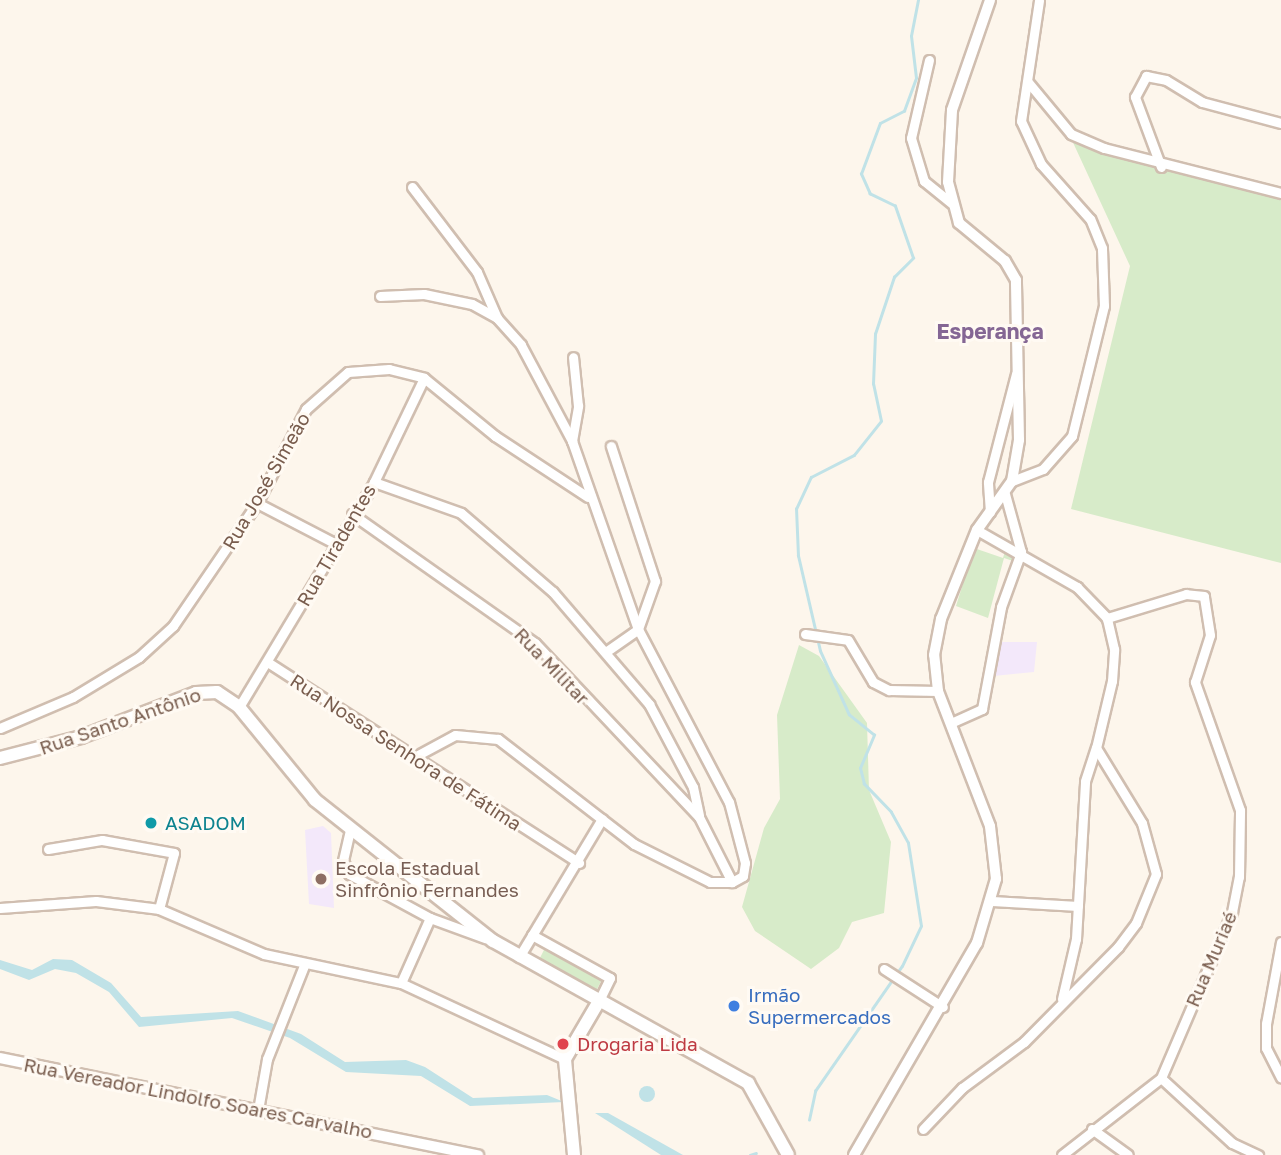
<!DOCTYPE html>
<meta charset="utf-8">
<style>
body{margin:0}
#map{position:relative;width:1281px;height:1155px;overflow:hidden;background:#fdf6ec;font-family:"Golos Text",sans-serif}
div>[style]{position:absolute}
.education>*{inset:0;background:#f3e8fa}
.green>*{inset:0;background:#d7ebc9;transform-origin:0 0}
.water>*{inset:0;background:#c0e2e7}
.round{border-radius:50%}
.stream>*{height:2.5px;margin:-1.25px;padding:0 1.25px;transform-origin:1.25px;border-radius:1.25px;background:#c0e2e7}
.roads{filter:drop-shadow(2px 0 #d0beb0) drop-shadow(-2px 0 #d0beb0) drop-shadow(0 2px #d0beb0) drop-shadow(0 -2px #d0beb0)}
.minor>*{height:9px;margin:-4.5px;padding:0 4.5px;transform-origin:4.5px;border-radius:4.5px;background:#fff}
.tertiary>*{height:10px;margin:-5px;padding:0 5px;transform-origin:5px;border-radius:5px;background:#fff}
.secondary>*{height:12px;margin:-6px;padding:0 6px;transform-origin:6px;border-radius:6px;background:#fff}
.dots>*{width:19px;height:19px;translate:-50% -50%;box-sizing:border-box;border:4px solid #fffaf3;border-radius:50%}
span{translate:-50% -50%;white-space:nowrap;text-align:center;line-height:1.15;-webkit-text-stroke:6px #fffaf3;paint-order:stroke}
.street-label{font-size:19px;color:#795d4e}
.culture-label{font-size:19px;color:#0d838f}
.left{translate:0 -50%;text-align:left}
.education-label{font-size:19px;color:#785e54}
.shop-label{font-size:19px;color:#366cbe}
.health-label{font-size:19px;color:#be3a42}
.neighbourhood-label{font-size:21px;color:#846694;font-weight:700}
</style>
<div id="map">
<div class="education">
<div style="clip-path:polygon(995px 642px,1037px 642px,1034px 672px,994px 676px)"></div>
<div style="clip-path:polygon(323px 826px,331px 833px,334px 908px,309px 904px,305px 830px)"></div>
</div>
<div class="green">
<div style="clip-path:polygon(1070px 136px,1122px 157px,1281px 196px,1281px 563px,1071px 509px,1130px 266px)"></div>
<div style="clip-path:polygon(974px 548px,1003px 558px,1006px 548px,1015px 552px,1013px 561px,1004px 558px,988px 618px,956px 606px)"></div>
<div style="clip-path:polygon(799px 645px,819px 656px,867px 723px,869px 790px,891px 842px,884px 913px,852px 922px,839px 948px,811px 969px,755px 931px,742px 907px,764px 828px,780px 799px,777px 715px)"></div>
<div style="left:546px;top:946px;width:65px;height:19px;rotate:27deg"></div>
</div>
<div class="water">
<div style="clip-path:polygon(53px 959px,72px 960px,111px 983px,141px 1017px,238px 1011px,301px 1034px,345px 1062px,406px 1060px,425px 1067px,473px 1098px,547px 1095px,564px 1102px,470px 1106px,421px 1076px,346px 1072px,290px 1038px,232px 1018px,139px 1027px,109px 992px,76px 973px,55px 969px,29px 980px,0 969px,0 960px,32px 970px)"></div>
<div class="round" style="left:639px;top:1086px;width:16px;height:16px"></div>
<div style="clip-path:polygon(595px 1113px,608px 1113px,683px 1155px,661px 1155px)"></div>
</div>
<div class="stream">
<div style="left:809px;top:1120px;width:30px;rotate:-78deg"></div>
<div style="left:815px;top:1091px;width:152px;rotate:-55.2deg"></div>
<div style="left:902px;top:966px;width:44px;rotate:-64.6deg"></div>
<div style="left:921px;top:926px;width:84px;rotate:-98.9deg"></div>
<div style="left:908px;top:843px;width:35px;rotate:-119deg"></div>
<div style="left:891px;top:812px;width:39px;rotate:-134deg"></div>
<div style="left:864px;top:784px;width:16px;rotate:-104deg"></div>
<div style="left:860px;top:768px;width:36px;rotate:-67deg"></div>
<div style="left:874px;top:735px;width:32px;rotate:-141deg"></div>
<div style="left:849px;top:715px;width:70px;rotate:-114.4deg"></div>
<div style="left:820px;top:651px;width:98px;rotate:-103deg"></div>
<div style="left:798px;top:556px;width:47px;rotate:-92.4deg"></div>
<div style="left:796px;top:509px;width:35px;rotate:-65deg"></div>
<div style="left:811px;top:477px;width:48px;rotate:-27.1deg"></div>
<div style="left:854px;top:455px;width:43px;rotate:-51.5deg"></div>
<div style="left:881px;top:421px;width:38px;rotate:-102deg"></div>
<div style="left:873px;top:384px;width:50px;rotate:-87.7deg"></div>
<div style="left:875px;top:334px;width:60px;rotate:-71.6deg"></div>
<div style="left:894px;top:277px;width:27px;rotate:-45deg"></div>
<div style="left:913px;top:258px;width:55px;rotate:-109.1deg"></div>
<div style="left:895px;top:206px;width:28px;rotate:-154deg"></div>
<div style="left:870px;top:194px;width:22px;rotate:-114deg"></div>
<div style="left:861px;top:174px;width:54px;rotate:-69.6deg"></div>
<div style="left:880px;top:123px;width:27px;rotate:-27deg"></div>
<div style="left:904px;top:111px;width:35px;rotate:-70deg"></div>
<div style="left:916px;top:78px;width:42px;rotate:-96.8deg"></div>
<div style="left:911px;top:36px;width:37px;rotate:-79deg"></div>
<div style="left:750px;top:1155px;width:6px;rotate:-18deg"></div>
</div>
<div class="roads">
<div class="minor">
<div style="left:929px;top:60px;width:80px;rotate:103deg"></div>
<div style="left:911px;top:138px;width:45px;rotate:73.2deg"></div>
<div style="left:924px;top:181px;width:35px;rotate:39deg"></div>
<div style="left:1028px;top:82px;width:67px;rotate:50.4deg"></div>
<div style="left:1071px;top:134px;width:36px;rotate:23deg"></div>
<div style="left:1104px;top:148px;width:183px;rotate:14.3deg"></div>
<div style="left:1161px;top:167px;width:75px;rotate:-110.4deg"></div>
<div style="left:1135px;top:97px;width:24px;rotate:-62deg"></div>
<div style="left:1146px;top:76px;width:20px;rotate:11deg"></div>
<div style="left:1166px;top:80px;width:42px;rotate:31.4deg"></div>
<div style="left:1202px;top:102px;width:82px;rotate:14.9deg"></div>
<div style="left:412px;top:187px;width:107px;rotate:52.6deg"></div>
<div style="left:477px;top:272px;width:50px;rotate:66.5deg"></div>
<div style="left:380px;top:296px;width:44px;rotate:-2.6deg"></div>
<div style="left:424px;top:294px;width:49px;rotate:11.8deg"></div>
<div style="left:472px;top:304px;width:29px;rotate:29deg"></div>
<div style="left:497px;top:318px;width:36px;rotate:48deg"></div>
<div style="left:521px;top:345px;width:109px;rotate:62deg"></div>
<div style="left:572px;top:441px;width:199px;rotate:70.7deg"></div>
<div style="left:638px;top:629px;width:195px;rotate:62.3deg"></div>
<div style="left:729px;top:802px;width:63px;rotate:75.3deg"></div>
<div style="left:745px;top:863px;width:13px;rotate:99deg"></div>
<div style="left:743px;top:876px;width:13px;rotate:151deg"></div>
<div style="left:572px;top:441px;width:36px;rotate:-80deg"></div>
<div style="left:578px;top:406px;width:49px;rotate:-95.8deg"></div>
<div style="left:1012px;top:481px;width:33px;rotate:-21deg"></div>
<div style="left:1043px;top:469px;width:44px;rotate:-48.7deg"></div>
<div style="left:1072px;top:436px;width:134px;rotate:-76.2deg"></div>
<div style="left:1104px;top:306px;width:58px;rotate:-92deg"></div>
<div style="left:1102px;top:248px;width:31px;rotate:-112deg"></div>
<div style="left:1090px;top:219px;width:74px;rotate:-131.7deg"></div>
<div style="left:1041px;top:164px;width:47px;rotate:-114.9deg"></div>
<div style="left:1021px;top:121px;width:122px;rotate:-81.5deg"></div>
<div style="left:374px;top:482px;width:92px;rotate:19.6deg"></div>
<div style="left:461px;top:513px;width:121px;rotate:40.7deg"></div>
<div style="left:553px;top:592px;width:148px;rotate:49.4deg"></div>
<div style="left:649px;top:704px;width:94px;rotate:62.1deg"></div>
<div style="left:693px;top:787px;width:29px;rotate:78deg"></div>
<div style="left:257px;top:503px;width:89px;rotate:27.4deg"></div>
<div style="left:990px;top:512px;width:30px;rotate:-94deg"></div>
<div style="left:988px;top:482px;width:112px;rotate:-75.5deg"></div>
<div style="left:352px;top:514px;width:224px;rotate:35.2deg"></div>
<div style="left:535px;top:643px;width:239px;rotate:46.7deg"></div>
<div style="left:699px;top:817px;width:73px;rotate:63.1deg"></div>
<div style="left:732px;top:882px;width:22px;rotate:180deg"></div>
<div style="left:710px;top:882px;width:85px;rotate:-153.4deg"></div>
<div style="left:634px;top:844px;width:172px;rotate:-142.3deg"></div>
<div style="left:498px;top:739px;width:43px;rotate:-174.7deg"></div>
<div style="left:455px;top:735px;width:44px;rotate:151.7deg"></div>
<div style="left:805px;top:634px;width:43px;rotate:7.9deg"></div>
<div style="left:848px;top:640px;width:49px;rotate:59.2deg"></div>
<div style="left:873px;top:682px;width:18px;rotate:27deg"></div>
<div style="left:889px;top:690px;width:49px;rotate:1.2deg"></div>
<div style="left:607px;top:651px;width:38px;rotate:-35deg"></div>
<div style="left:638px;top:629px;width:51px;rotate:-70.5deg"></div>
<div style="left:655px;top:581px;width:142px;rotate:-108.1deg"></div>
<div style="left:269px;top:663px;width:369px;rotate:32.8deg"></div>
<div style="left:239px;top:707px;width:262px;rotate:-59deg"></div>
<div style="left:374px;top:482px;width:115px;rotate:-64.3deg"></div>
<div style="left:953px;top:722px;width:32px;rotate:-24deg"></div>
<div style="left:982px;top:709px;width:104px;rotate:-79.4deg"></div>
<div style="left:1001px;top:607px;width:59px;rotate:-70deg"></div>
<div style="left:1021px;top:552px;width:60px;rotate:-105.4deg"></div>
<div style="left:0;top:728px;width:79px;rotate:-23deg"></div>
<div style="left:73px;top:697px;width:77px;rotate:-31.2deg"></div>
<div style="left:139px;top:657px;width:46px;rotate:-42.4deg"></div>
<div style="left:173px;top:626px;width:149px;rotate:-55.7deg"></div>
<div style="left:257px;top:503px;width:106px;rotate:-62.5deg"></div>
<div style="left:306px;top:409px;width:56px;rotate:-41.4deg"></div>
<div style="left:348px;top:372px;width:41px;rotate:-4.2deg"></div>
<div style="left:389px;top:369px;width:36px;rotate:14deg"></div>
<div style="left:424px;top:378px;width:92px;rotate:39.2deg"></div>
<div style="left:495px;top:436px;width:111px;rotate:33.3deg"></div>
<div style="left:350px;top:830px;width:32px;rotate:103deg"></div>
<div style="left:343px;top:861px;width:14px;rotate:65deg"></div>
<div style="left:349px;top:874px;width:92px;rotate:28.5deg"></div>
<div style="left:430px;top:918px;width:59px;rotate:20deg"></div>
<div style="left:48px;top:849px;width:55px;rotate:-9.5deg"></div>
<div style="left:102px;top:840px;width:73px;rotate:10.2deg"></div>
<div style="left:174px;top:853px;width:58px;rotate:105deg"></div>
<div style="left:992px;top:901px;width:86px;rotate:3.3deg"></div>
<div style="left:0;top:908px;width:96px;rotate:-4.2deg"></div>
<div style="left:96px;top:901px;width:64px;rotate:7.2deg"></div>
<div style="left:159px;top:909px;width:114px;rotate:23.2deg"></div>
<div style="left:264px;top:954px;width:140px;rotate:12deg"></div>
<div style="left:401px;top:983px;width:181px;rotate:24.9deg"></div>
<div style="left:532px;top:935px;width:89px;rotate:28.9deg"></div>
<div style="left:610px;top:978px;width:25px;rotate:116deg"></div>
<div style="left:1281px;top:942px;width:83px;rotate:100.4deg"></div>
<div style="left:1266px;top:1024px;width:24px;rotate:90deg"></div>
<div style="left:1266px;top:1048px;width:33px;rotate:63deg"></div>
<div style="left:519px;top:957px;width:161px;rotate:-59deg"></div>
<div style="left:884px;top:969px;width:70px;rotate:32.8deg"></div>
<div style="left:401px;top:983px;width:71px;rotate:-66deg"></div>
<div style="left:1062px;top:999px;width:62px;rotate:-76.9deg"></div>
<div style="left:1076px;top:939px;width:158px;rotate:-86.7deg"></div>
<div style="left:1085px;top:781px;width:35px;rotate:-72deg"></div>
<div style="left:1161px;top:1078px;width:96px;rotate:42.5deg"></div>
<div style="left:1232px;top:1143px;width:29px;rotate:25deg"></div>
<div style="left:258px;top:1110px;width:52px;rotate:-80deg"></div>
<div style="left:267px;top:1059px;width:103px;rotate:-68.4deg"></div>
<div style="left:923px;top:1129px;width:57px;rotate:-46.4deg"></div>
<div style="left:962px;top:1088px;width:77px;rotate:-36.6deg"></div>
<div style="left:1024px;top:1042px;width:134px;rotate:-45.3deg"></div>
<div style="left:1118px;top:947px;width:30px;rotate:-53deg"></div>
<div style="left:1136px;top:923px;width:53px;rotate:-67.8deg"></div>
<div style="left:1156px;top:874px;width:53px;rotate:-105.4deg"></div>
<div style="left:1142px;top:823px;width:88px;rotate:-121.5deg"></div>
<div style="left:1096px;top:748px;width:69px;rotate:-76.6deg"></div>
<div style="left:1112px;top:681px;width:32px;rotate:-86deg"></div>
<div style="left:1114px;top:649px;width:32px;rotate:-103deg"></div>
<div style="left:1107px;top:618px;width:43px;rotate:-134.1deg"></div>
<div style="left:1077px;top:587px;width:115px;rotate:-150.3deg"></div>
<div style="left:1092px;top:1129px;width:44px;rotate:35.8deg"></div>
<div style="left:1062px;top:1155px;width:125px;rotate:-37.9deg"></div>
<div style="left:1161px;top:1078px;width:181px;rotate:-66.8deg"></div>
<div style="left:1232px;top:912px;width:36px;rotate:-79deg"></div>
<div style="left:1239px;top:877px;width:67px;rotate:-89.1deg"></div>
<div style="left:1240px;top:810px;width:136px;rotate:-109.4deg"></div>
<div style="left:1195px;top:682px;width:49px;rotate:-72.3deg"></div>
<div style="left:1210px;top:635px;width:39px;rotate:-99deg"></div>
<div style="left:1204px;top:596px;width:18px;rotate:-174deg"></div>
<div style="left:1186px;top:594px;width:83px;rotate:163.1deg"></div>
</div>
<div class="tertiary">
<div style="left:0;top:1058px;width:488px;rotate:11.5deg"></div>
<div style="left:854px;top:1155px;width:245px;rotate:-59.9deg"></div>
<div style="left:977px;top:943px;width:67px;rotate:-73.5deg"></div>
<div style="left:996px;top:879px;width:53px;rotate:-96.5deg"></div>
<div style="left:990px;top:826px;width:145px;rotate:-111.1deg"></div>
<div style="left:938px;top:691px;width:36px;rotate:-96deg"></div>
<div style="left:934px;top:655px;width:37px;rotate:-79deg"></div>
<div style="left:941px;top:619px;width:96px;rotate:-68deg"></div>
<div style="left:977px;top:530px;width:60px;rotate:-54.5deg"></div>
<div style="left:1012px;top:481px;width:42px;rotate:-80.3deg"></div>
<div style="left:1019px;top:440px;width:160px;rotate:-91.1deg"></div>
<div style="left:1016px;top:280px;width:22px;rotate:-120deg"></div>
<div style="left:1005px;top:261px;width:60px;rotate:-140.4deg"></div>
<div style="left:959px;top:223px;width:42px;rotate:-105deg"></div>
<div style="left:948px;top:182px;width:72px;rotate:-86.8deg"></div>
<div style="left:952px;top:110px;width:116px;rotate:-70.9deg"></div>
</div>
<div class="secondary">
<div style="left:0;top:758px;width:84px;rotate:-14.5deg"></div>
<div style="left:81px;top:737px;width:123px;rotate:-20.9deg"></div>
<div style="left:196px;top:693px;width:21px;rotate:-3deg"></div>
<div style="left:217px;top:692px;width:27px;rotate:34deg"></div>
<div style="left:239px;top:707px;width:120px;rotate:50.7deg"></div>
<div style="left:315px;top:800px;width:227px;rotate:38.4deg"></div>
<div style="left:493px;top:941px;width:292px;rotate:29.1deg"></div>
<div style="left:748px;top:1083px;width:82px;rotate:60.9deg"></div>
<div style="left:574px;top:1155px;width:96px;rotate:-95.4deg"></div>
<div style="left:565px;top:1059px;width:67px;rotate:-59.6deg"></div>
</div>
</div>
<div class="dots">
<div style="left:151px;top:823px;background:#0f9aa8"></div>
<div style="left:321px;top:879px;background:#8d6e63"></div>
<div style="left:734px;top:1006px;background:#3f7fe0"></div>
<div style="left:563px;top:1044px;background:#e0444e"></div>
</div>
<div class="street-label">
<span style="left:266px;top:481px;rotate:-60deg">Rua José Simeão</span>
<span style="left:336px;top:545px;rotate:-60deg">Rua Tiradentes</span>
<span style="left:552px;top:666px;rotate:46deg">Rua Militar</span>
<span style="left:120px;top:721px;rotate:-19deg">Rua Santo Antônio</span>
<span style="left:406px;top:752px;rotate:33deg">Rua Nossa Senhora de Fátima</span>
<span style="left:1211px;top:959px;rotate:-67deg">Rua Muriaé</span>
<span style="left:198px;top:1098px;rotate:11deg">Rua Vereador Lindolfo Soares Carvalho</span>
</div>
<div class="culture-label">
<span class="left" style="left:165px;top:823px">ASADOM</span>
</div>
<div class="education-label">
<span class="left" style="left:335px;top:879px">Escola Estadual<br>Sinfrônio Fernandes</span>
</div>
<div class="shop-label">
<span class="left" style="left:748px;top:1006px">Irmão<br>Supermercados</span>
</div>
<div class="health-label">
<span class="left" style="left:577px;top:1044px">Drogaria Lida</span>
</div>
<div class="neighbourhood-label">
<span style="left:990px;top:331px">Esperança</span>
</div>
</div>
